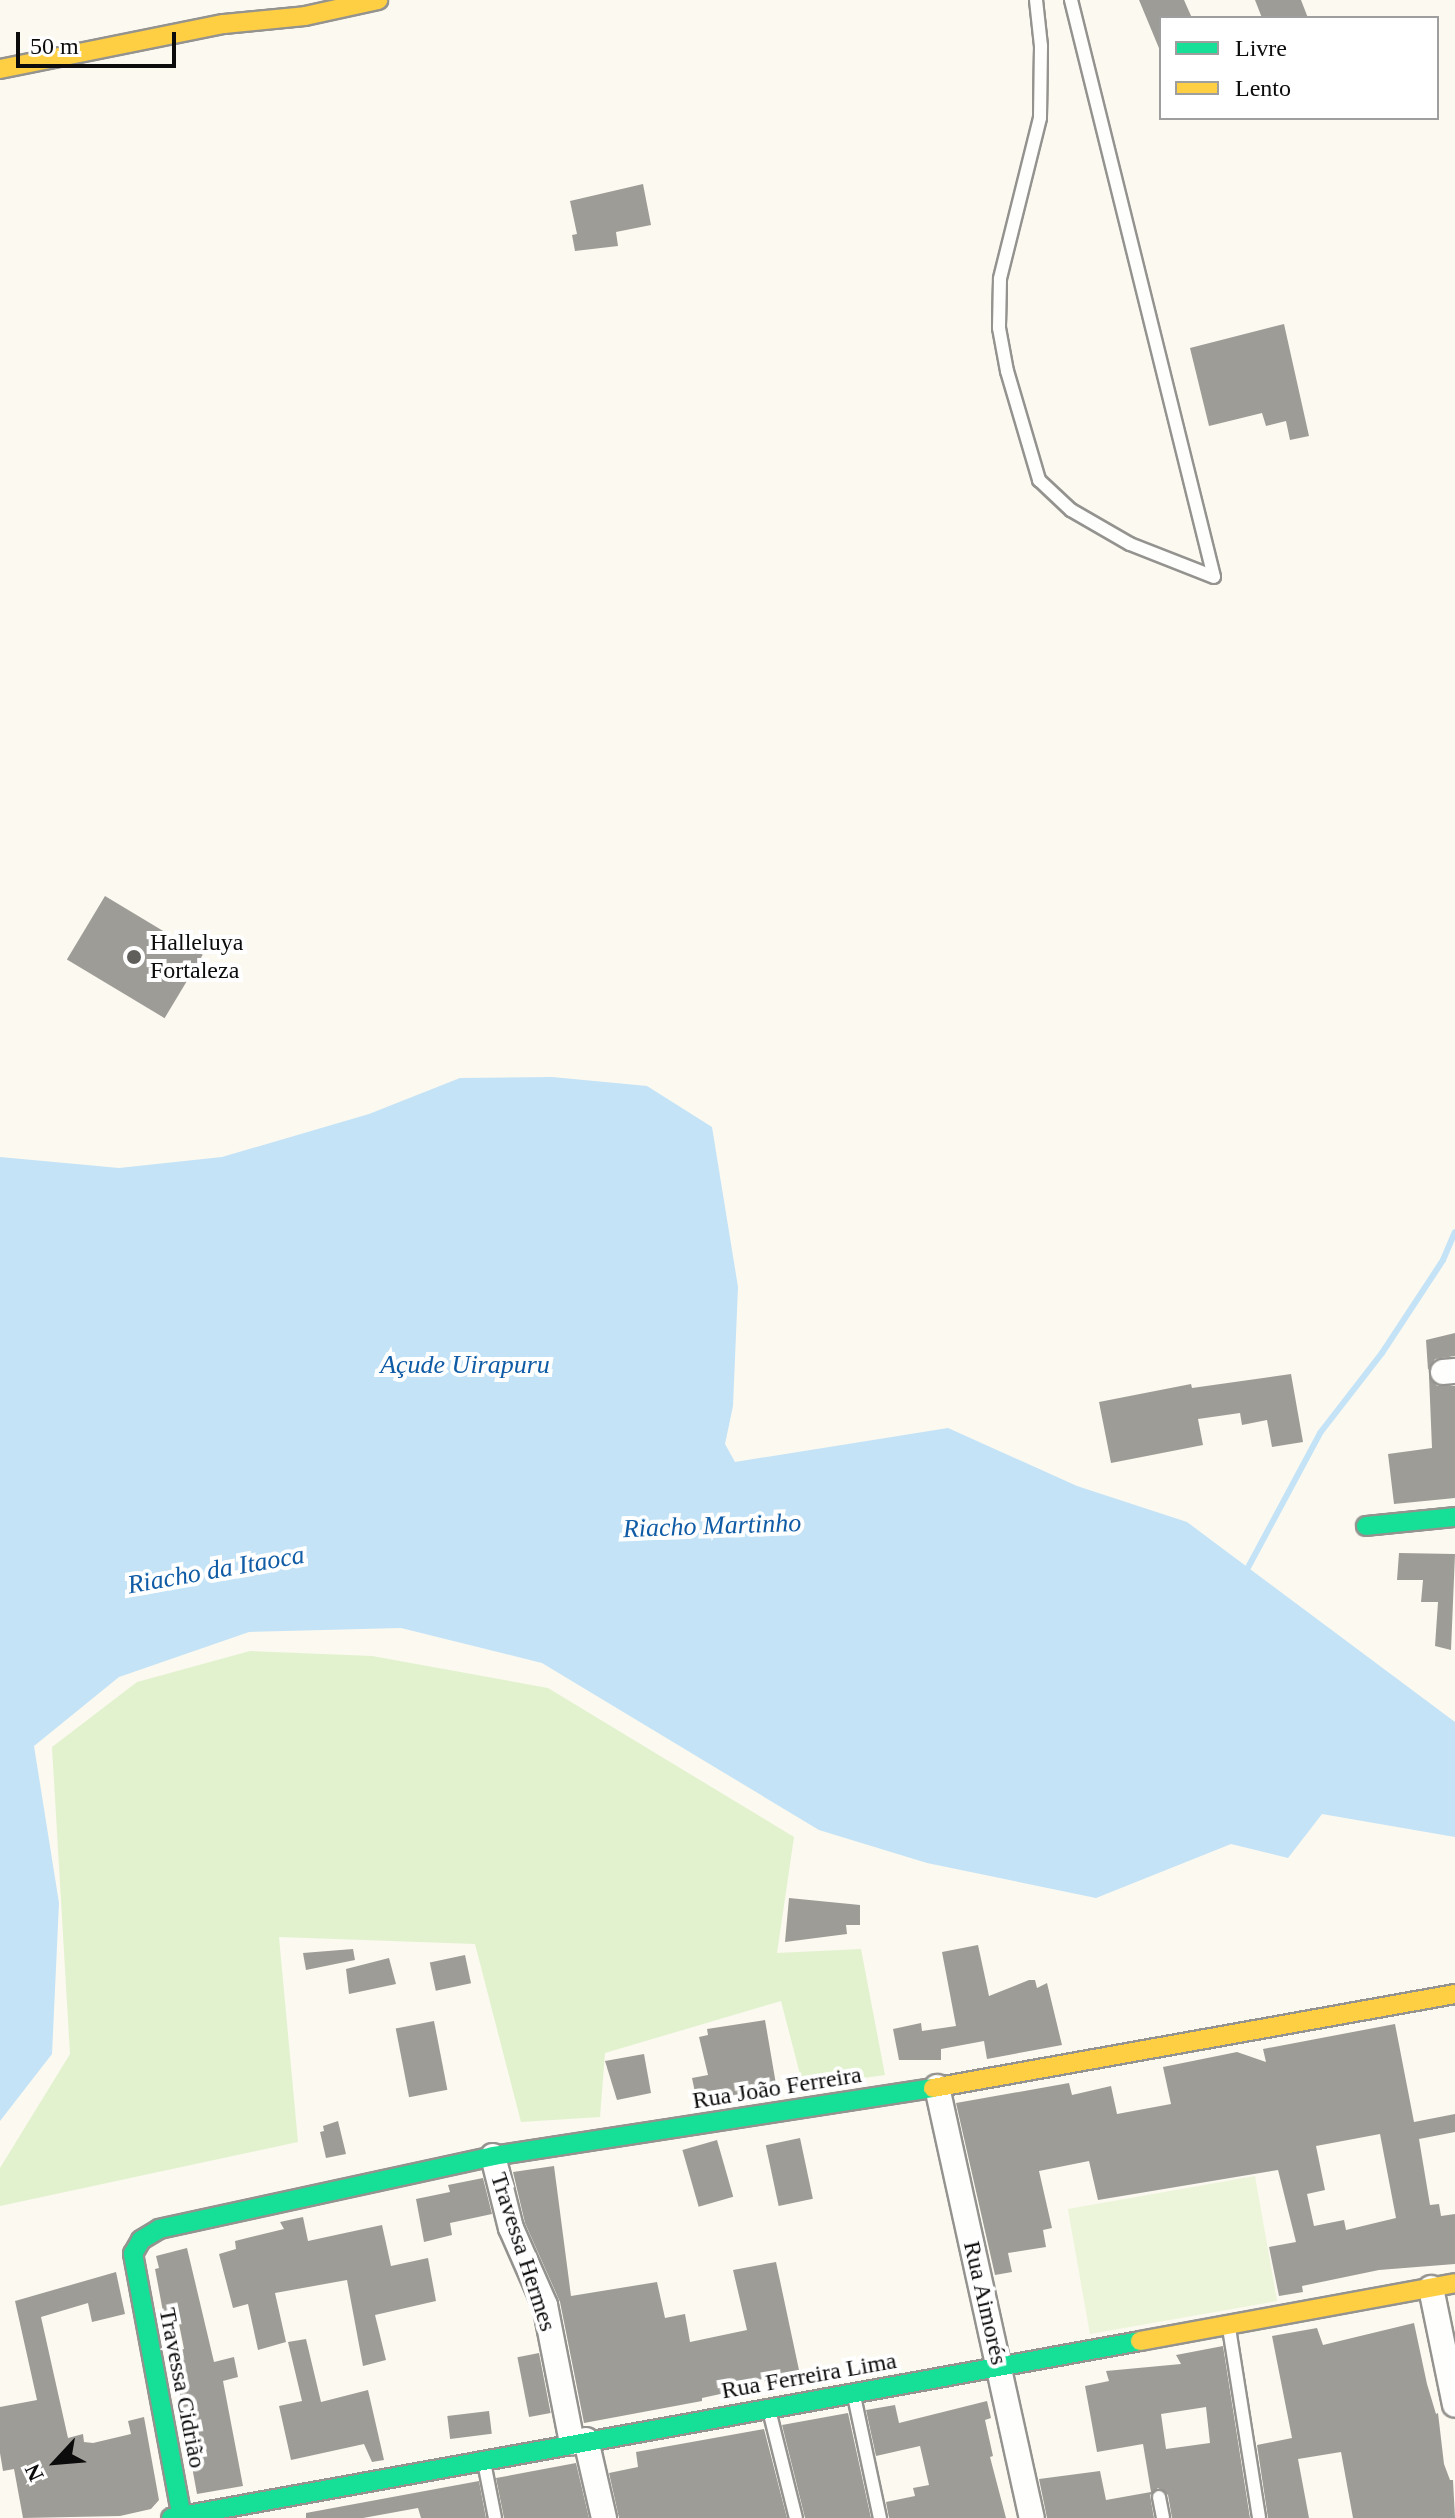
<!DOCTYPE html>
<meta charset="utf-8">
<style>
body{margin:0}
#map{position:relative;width:1455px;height:2518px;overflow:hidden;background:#fbf9f0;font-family:"Times New Roman",serif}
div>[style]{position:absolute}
.green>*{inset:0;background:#e2f2ce}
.pitch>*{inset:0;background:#ecf5d9;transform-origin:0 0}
.water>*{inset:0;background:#c4e3f7}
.stream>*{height:6px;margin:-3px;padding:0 3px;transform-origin:3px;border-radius:3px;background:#c4e3f7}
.building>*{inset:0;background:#9e9c96;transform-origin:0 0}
.roads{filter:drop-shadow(2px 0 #94938f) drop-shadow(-2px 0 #94938f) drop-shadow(0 2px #94938f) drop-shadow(0 -2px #94938f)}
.lane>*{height:12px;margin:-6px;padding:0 6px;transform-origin:6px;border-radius:6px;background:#fefefd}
.street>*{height:24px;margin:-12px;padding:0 12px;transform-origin:12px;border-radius:12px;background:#fefefd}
.fast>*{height:18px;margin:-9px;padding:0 9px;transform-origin:9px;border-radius:9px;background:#16e098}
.slow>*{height:18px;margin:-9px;padding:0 9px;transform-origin:9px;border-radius:9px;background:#ffcf43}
.dots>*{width:22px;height:22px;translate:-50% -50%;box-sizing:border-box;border:4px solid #fff;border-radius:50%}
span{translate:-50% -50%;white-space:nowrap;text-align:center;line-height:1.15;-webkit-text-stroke:8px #fff;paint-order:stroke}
.poi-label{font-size:24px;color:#0c0c0c}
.left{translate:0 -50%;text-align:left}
.street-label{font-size:24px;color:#0c0c0c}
.water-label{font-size:26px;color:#0f5ba5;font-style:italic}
.legend{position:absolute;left:1159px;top:16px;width:280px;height:104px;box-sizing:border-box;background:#fff;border:2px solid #9e9e9e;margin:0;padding:10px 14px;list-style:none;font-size:24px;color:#0c0c0c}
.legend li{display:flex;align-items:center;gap:16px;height:40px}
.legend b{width:40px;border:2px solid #9e9e9e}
.north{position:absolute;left:16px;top:2422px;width:80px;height:80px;-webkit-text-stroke:6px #fff;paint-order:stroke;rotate:244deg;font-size:22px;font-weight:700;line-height:32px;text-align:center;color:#0c0c0c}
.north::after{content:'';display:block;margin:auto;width:28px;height:36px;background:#0c0c0c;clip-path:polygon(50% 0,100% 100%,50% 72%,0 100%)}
.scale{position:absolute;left:16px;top:32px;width:160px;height:36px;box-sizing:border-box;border:4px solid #0c0c0c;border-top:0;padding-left:10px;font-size:24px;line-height:28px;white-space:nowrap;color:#0c0c0c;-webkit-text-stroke:6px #fff;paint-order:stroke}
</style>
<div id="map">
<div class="green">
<div style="clip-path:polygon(250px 1651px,372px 1656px,548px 1688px,794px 1837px,777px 1953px,861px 1949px,885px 2075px,803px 2086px,781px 2001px,605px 2053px,600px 2117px,521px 2122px,475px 1944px,279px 1937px,298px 2142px,0 2206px,0 2168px,70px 2054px,52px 1747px,137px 1682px)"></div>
</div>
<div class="pitch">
<div style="left:1255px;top:2176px;width:127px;height:190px;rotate:80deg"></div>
</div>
<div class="water">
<div style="clip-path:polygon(552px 1077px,647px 1086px,712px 1127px,738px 1287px,733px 1406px,725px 1444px,735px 1462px,948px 1428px,1077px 1486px,1187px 1522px,1455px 1722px,1455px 1837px,1322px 1814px,1288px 1858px,1231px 1844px,1096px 1898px,927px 1863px,819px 1830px,542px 1663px,401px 1628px,249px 1632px,119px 1677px,34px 1746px,59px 1903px,52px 2054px,0 2121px,0 1157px,119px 1168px,222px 1157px,369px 1114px,460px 1078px)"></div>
</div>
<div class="stream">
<div style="left:1244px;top:1575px;width:161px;rotate:-61.8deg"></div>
<div style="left:1320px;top:1433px;width:101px;rotate:-52.2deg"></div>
<div style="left:1382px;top:1353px;width:111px;rotate:-56.7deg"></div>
<div style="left:1443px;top:1260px;width:30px;rotate:-67deg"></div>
</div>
<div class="building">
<div style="clip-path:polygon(1139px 0,1184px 0,1192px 18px,1161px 18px,1161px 53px)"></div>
<div style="clip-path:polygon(1255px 0,1301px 0,1308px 18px,1262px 18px)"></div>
<div style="clip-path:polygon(643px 184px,651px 225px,616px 232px,618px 246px,575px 251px,572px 235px,577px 234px,570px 201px)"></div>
<div style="clip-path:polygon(1284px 324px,1309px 436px,1290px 440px,1286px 421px,1266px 426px,1262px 413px,1209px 426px,1190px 348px)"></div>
<div style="left:105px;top:896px;width:114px;height:74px;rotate:31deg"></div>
<div style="clip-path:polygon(1455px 1333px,1455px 1356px,1435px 1359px,1428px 1370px,1426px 1340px)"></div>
<div style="clip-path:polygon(1291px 1374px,1303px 1442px,1272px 1447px,1267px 1420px,1242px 1425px,1240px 1413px,1198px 1419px,1203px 1445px,1111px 1463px,1099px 1402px,1191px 1384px,1192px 1388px)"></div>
<div style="clip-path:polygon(1429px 1376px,1437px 1386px,1455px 1386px,1455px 1498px,1394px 1504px,1388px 1454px,1432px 1448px)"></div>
<div style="clip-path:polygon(1399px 1553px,1455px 1554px,1451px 1650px,1435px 1646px,1438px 1602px,1421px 1602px,1423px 1580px,1397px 1580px)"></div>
<div style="clip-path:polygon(789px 1898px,860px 1905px,860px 1925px,846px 1925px,847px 1934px,785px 1942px)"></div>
<div style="clip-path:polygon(978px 1945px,989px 1996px,1029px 1980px,1035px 1980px,1037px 1988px,1047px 1983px,1062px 2045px,987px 2059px,984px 2041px,941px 2049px,941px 2060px,899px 2060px,893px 2029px,921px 2023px,922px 2031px,956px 2026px,942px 1952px)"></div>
<div style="clip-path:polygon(353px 1949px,355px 1960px,306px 1970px,303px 1953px)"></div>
<div style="left:465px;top:1955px;width:29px;height:36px;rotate:78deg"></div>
<div style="clip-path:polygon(389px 1958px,396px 1984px,349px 1994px,346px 1969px)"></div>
<div style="clip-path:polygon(765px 2020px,777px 2090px,697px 2102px,692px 2078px,708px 2075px,699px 2037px,708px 2035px,707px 2029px)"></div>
<div style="left:434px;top:2021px;width:70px;height:39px;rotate:79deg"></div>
<div style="clip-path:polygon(evenodd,1395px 2024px,1414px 2122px,1455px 2114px,1455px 2132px,1419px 2139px,1430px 2205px,1439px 2204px,1441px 2216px,1455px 2214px,1455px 2264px,1379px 2270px,1302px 2286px,1303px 2292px,1279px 2296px,1269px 2247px,1296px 2242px,1278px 2170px,1098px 2200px,1089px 2161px,1039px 2171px,1052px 2228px,1043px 2230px,1046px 2247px,1008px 2253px,1012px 2272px,995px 2275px,956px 2103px,1069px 2083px,1072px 2095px,1111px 2086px,1117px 2114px,1171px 2104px,1163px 2067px,1237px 2052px,1266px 2062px,1263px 2049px,1395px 2024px,1380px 2134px,1396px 2218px,1346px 2230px,1344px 2220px,1314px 2226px,1307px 2194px,1325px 2190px,1316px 2146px,1380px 2134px)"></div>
<div style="clip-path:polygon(644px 2054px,651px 2093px,617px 2100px,605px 2061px)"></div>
<div style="clip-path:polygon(338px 2121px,346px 2154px,326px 2158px,320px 2132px,324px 2131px,323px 2126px)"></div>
<div style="left:800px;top:2138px;width:62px;height:35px;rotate:78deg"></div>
<div style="left:717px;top:2140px;width:59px;height:36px;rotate:74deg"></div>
<div style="clip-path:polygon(554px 2166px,571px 2296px,657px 2282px,665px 2318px,685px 2314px,690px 2342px,747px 2330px,733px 2270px,776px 2262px,799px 2370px,792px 2372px,794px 2384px,766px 2387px,764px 2379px,732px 2383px,734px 2391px,702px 2398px,702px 2401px,584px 2423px,560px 2302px,525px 2223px,513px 2172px)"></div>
<div style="clip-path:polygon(483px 2178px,492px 2214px,450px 2223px,452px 2235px,424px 2242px,416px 2199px,450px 2192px,448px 2185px)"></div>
<div style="clip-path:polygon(303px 2217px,308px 2241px,382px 2225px,391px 2266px,428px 2258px,436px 2301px,375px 2315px,386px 2360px,363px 2366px,347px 2280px,275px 2293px,286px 2342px,258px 2350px,248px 2304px,233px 2308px,219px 2254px,236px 2249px,235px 2241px,284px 2229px,280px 2222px)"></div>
<div style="clip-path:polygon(187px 2248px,214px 2362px,234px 2357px,238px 2377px,223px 2381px,243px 2486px,197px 2494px,171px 2352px,184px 2349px,177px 2314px,164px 2317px,155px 2269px,159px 2268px,156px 2256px)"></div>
<div style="clip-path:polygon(116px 2272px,125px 2314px,92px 2322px,88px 2303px,41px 2317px,68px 2438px,83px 2434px,84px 2442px,93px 2443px,131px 2434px,128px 2421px,144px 2417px,159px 2500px,151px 2509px,120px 2516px,23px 2518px,14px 2469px,3px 2471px,0 2453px,0 2407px,37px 2400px,15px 2301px)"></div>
<div style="clip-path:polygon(1414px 2323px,1427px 2384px,1436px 2414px,1438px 2413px,1444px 2464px,1450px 2480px,1453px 2480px,1455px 2518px,1353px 2518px,1341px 2452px,1298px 2459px,1309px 2518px,1268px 2518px,1257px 2445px,1292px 2438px,1272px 2336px,1317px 2328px,1323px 2345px)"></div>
<div style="clip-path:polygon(306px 2339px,321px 2402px,368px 2390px,384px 2460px,372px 2462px,364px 2444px,291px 2460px,279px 2406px,302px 2401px,288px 2342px)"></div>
<div style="clip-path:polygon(evenodd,1223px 2346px,1250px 2518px,1172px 2518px,1168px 2495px,1158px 2488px,1150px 2495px,1154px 2518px,1047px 2518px,1039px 2479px,1100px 2471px,1106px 2500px,1151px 2492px,1143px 2444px,1097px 2452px,1085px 2386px,1109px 2381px,1106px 2371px,1181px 2364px,1176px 2355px,1223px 2346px,1206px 2407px,1210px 2443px,1166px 2449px,1161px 2414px,1206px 2407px)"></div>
<div style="left:539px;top:2353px;width:61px;height:22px;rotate:79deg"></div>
<div style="clip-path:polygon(987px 2401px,991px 2418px,985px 2420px,993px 2456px,990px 2457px,1006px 2518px,889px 2518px,886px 2502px,915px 2496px,913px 2488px,929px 2485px,920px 2446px,876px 2456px,866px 2410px,895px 2405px,899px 2423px)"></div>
<div style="left:489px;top:2411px;width:23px;height:42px;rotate:83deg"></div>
<div style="clip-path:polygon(848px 2413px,871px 2518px,805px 2518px,782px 2425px)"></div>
<div style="clip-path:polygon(764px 2429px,787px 2518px,619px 2518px,609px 2473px,638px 2467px,636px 2452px)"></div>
<div style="clip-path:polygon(576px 2463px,589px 2518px,504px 2518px,496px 2478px)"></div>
<div style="clip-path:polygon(479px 2481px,486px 2518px,421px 2518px,418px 2508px,363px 2518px,306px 2518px,306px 2513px)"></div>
</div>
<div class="roads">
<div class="lane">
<div style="left:1036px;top:0;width:46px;rotate:83.8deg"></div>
<div style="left:1041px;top:46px;width:72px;rotate:90.8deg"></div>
<div style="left:1040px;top:118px;width:166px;rotate:104deg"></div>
<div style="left:1000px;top:279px;width:49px;rotate:91.2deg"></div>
<div style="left:999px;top:328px;width:44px;rotate:79.5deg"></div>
<div style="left:1007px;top:371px;width:114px;rotate:73.6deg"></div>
<div style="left:1039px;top:480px;width:44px;rotate:43.2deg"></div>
<div style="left:1071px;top:510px;width:68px;rotate:30deg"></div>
<div style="left:1130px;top:544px;width:90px;rotate:21.4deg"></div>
<div style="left:1071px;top:0;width:594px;rotate:76.08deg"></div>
<div style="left:1229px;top:2328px;width:192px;rotate:81deg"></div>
<div style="left:854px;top:2396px;width:125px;rotate:78deg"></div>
<div style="left:769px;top:2410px;width:111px;rotate:76deg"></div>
<div style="left:484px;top:2462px;width:57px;rotate:78.9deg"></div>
<div style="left:1159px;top:2497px;width:21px;rotate:79deg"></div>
</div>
<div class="street">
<div style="left:1443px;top:1372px;width:12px;rotate:-5deg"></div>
<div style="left:937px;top:2087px;width:441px;rotate:77.6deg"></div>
<div style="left:493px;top:2156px;width:74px;rotate:76deg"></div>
<div style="left:511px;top:2228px;width:84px;rotate:66.2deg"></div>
<div style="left:545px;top:2305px;width:140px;rotate:78.9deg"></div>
<div style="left:1431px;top:2288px;width:119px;rotate:78.4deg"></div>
<div style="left:586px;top:2440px;width:80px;rotate:77deg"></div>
</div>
<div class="fast">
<div style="left:1366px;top:1526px;width:89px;rotate:-5.8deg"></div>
<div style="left:171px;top:2518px;width:985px;rotate:-10.35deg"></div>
<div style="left:182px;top:2518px;width:269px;rotate:-100.5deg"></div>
<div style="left:133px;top:2254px;width:16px;rotate:-60deg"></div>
<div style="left:141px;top:2240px;width:21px;rotate:-31deg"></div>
<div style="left:159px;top:2229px;width:342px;rotate:-12.3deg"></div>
<div style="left:493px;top:2156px;width:445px;rotate:-8.8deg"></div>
</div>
<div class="slow">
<div style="left:0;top:69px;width:228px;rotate:-11.4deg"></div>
<div style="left:224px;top:24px;width:81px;rotate:-5.6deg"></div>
<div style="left:305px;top:16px;width:75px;rotate:-12.4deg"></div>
<div style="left:933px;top:2088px;width:530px;rotate:-10.21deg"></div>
<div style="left:1140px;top:2341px;width:320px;rotate:-10.4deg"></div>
</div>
</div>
<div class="dots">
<div style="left:134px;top:957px;background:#605f5c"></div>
</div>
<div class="poi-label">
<span class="left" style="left:150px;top:957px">Halleluya<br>Fortaleza</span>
</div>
<div class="street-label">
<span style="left:777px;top:2088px;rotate:-9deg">Rua João Ferreira</span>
<span style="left:523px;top:2252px;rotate:72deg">Travessa Hermes</span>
<span style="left:985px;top:2303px;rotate:77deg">Rua Aimorés</span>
<span style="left:809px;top:2376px;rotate:-10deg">Rua Ferreira Lima</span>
<span style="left:182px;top:2388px;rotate:79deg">Travessa Cidrião</span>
</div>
<div class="water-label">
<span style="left:465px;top:1365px">Açude Uirapuru</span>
<span style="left:712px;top:1526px;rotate:-2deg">Riacho Martinho</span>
<span style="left:216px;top:1570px;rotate:-10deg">Riacho da Itaoca</span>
</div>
<ul class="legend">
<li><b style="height:10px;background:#16e098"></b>Livre</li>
<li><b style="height:10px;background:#ffcf43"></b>Lento</li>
</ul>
<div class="north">N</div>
<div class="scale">50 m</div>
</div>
